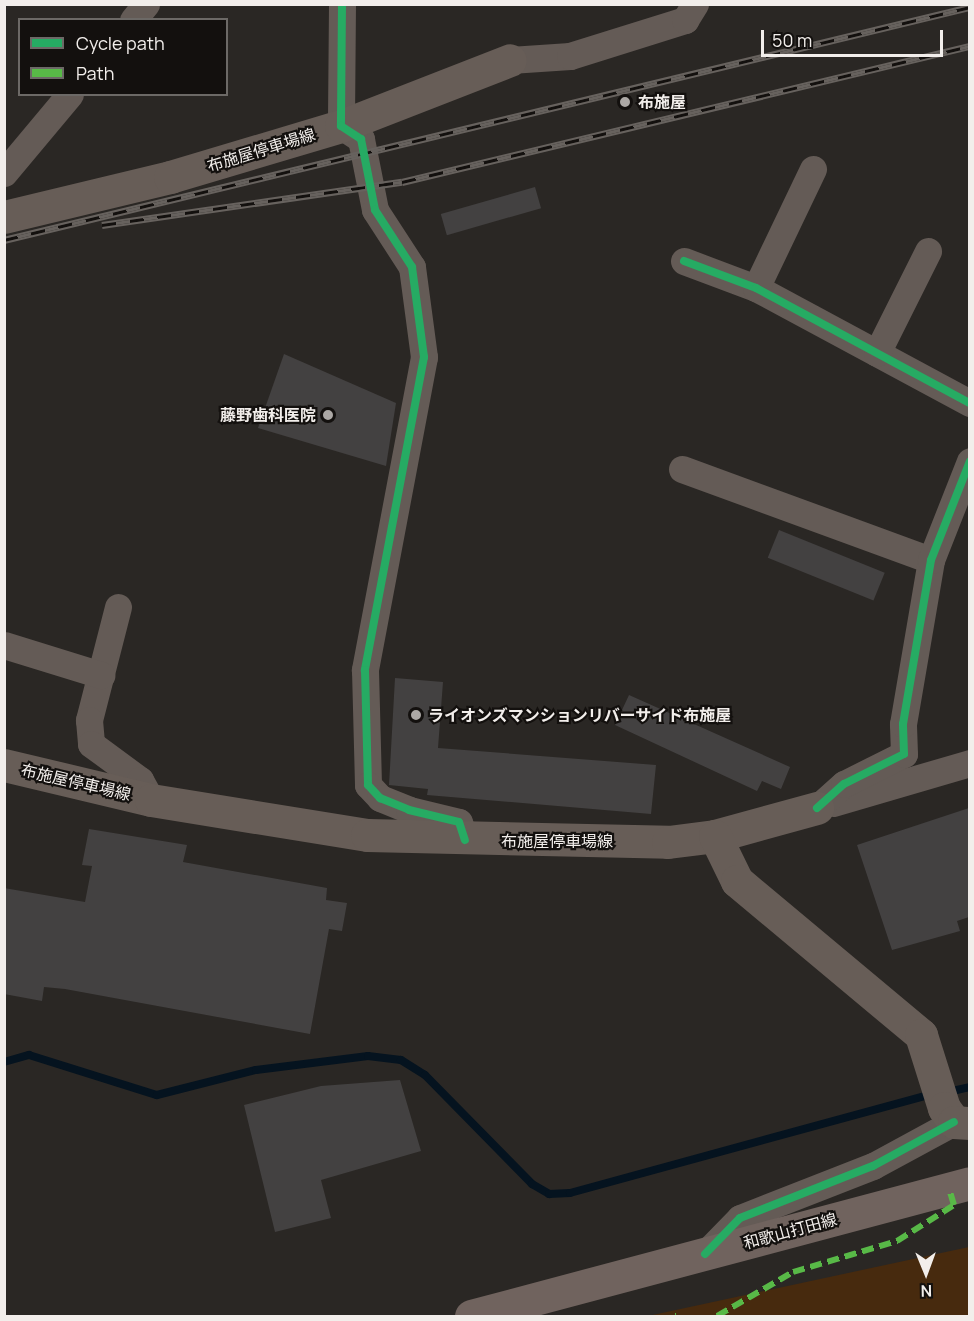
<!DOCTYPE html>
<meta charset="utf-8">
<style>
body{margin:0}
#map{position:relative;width:974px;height:1321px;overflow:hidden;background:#2a2724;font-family:Manrope,"Noto Sans JP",sans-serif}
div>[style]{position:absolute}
.green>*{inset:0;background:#472a0e}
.stream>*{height:8px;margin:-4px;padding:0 4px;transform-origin:4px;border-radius:4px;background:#05131f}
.building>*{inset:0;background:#434141;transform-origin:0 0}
.street>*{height:27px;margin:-13.5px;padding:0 13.5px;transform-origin:13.5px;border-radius:13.5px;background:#645b56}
.secondary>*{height:33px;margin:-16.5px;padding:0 16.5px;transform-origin:16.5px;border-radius:16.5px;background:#675d57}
.primary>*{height:33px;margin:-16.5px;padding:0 16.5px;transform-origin:16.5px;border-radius:16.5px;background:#70635e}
.rail>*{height:7px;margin-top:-3.5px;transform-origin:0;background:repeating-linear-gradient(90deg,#13100e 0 14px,#67625e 0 28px);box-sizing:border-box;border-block:2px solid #67625e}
.quiet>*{height:6px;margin-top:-3px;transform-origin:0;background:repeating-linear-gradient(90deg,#58b947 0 12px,transparent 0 18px)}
.cycleway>*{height:8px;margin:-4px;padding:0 4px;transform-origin:4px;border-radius:4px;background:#26ab63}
.dots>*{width:16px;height:16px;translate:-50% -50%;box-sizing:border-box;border:3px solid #13100e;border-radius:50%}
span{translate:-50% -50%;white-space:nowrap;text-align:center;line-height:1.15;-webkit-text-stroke:4.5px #13100e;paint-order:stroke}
.poi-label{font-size:16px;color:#f2eeeb;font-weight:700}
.left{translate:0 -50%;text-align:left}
.right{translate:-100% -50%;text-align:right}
.street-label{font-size:16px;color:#f2eeeb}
.frame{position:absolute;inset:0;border:6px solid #f2eeeb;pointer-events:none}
.legend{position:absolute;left:18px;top:18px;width:210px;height:78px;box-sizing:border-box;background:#13100e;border:2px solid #6c6966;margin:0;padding:8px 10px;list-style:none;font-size:18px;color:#f2eeeb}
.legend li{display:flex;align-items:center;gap:12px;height:30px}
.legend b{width:30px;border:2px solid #6c6966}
.north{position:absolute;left:896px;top:1243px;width:60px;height:60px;-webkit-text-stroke:4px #13100e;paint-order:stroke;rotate:179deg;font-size:16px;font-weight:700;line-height:24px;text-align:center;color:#f2eeeb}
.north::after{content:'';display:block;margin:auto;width:21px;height:27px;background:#f2eeeb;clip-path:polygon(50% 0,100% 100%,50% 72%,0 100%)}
.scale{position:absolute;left:761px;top:30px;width:182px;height:27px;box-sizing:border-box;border:3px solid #f2eeeb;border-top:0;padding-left:8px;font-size:18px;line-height:21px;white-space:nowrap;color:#f2eeeb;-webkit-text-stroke:4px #13100e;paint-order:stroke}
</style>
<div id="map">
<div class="green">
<div style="clip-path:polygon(969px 1247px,969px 1316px,648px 1316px)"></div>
</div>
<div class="stream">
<div style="left:4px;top:1062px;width:26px;rotate:-16deg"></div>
<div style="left:29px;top:1055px;width:134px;rotate:17.4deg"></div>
<div style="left:157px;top:1095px;width:102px;rotate:-14.2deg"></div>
<div style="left:256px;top:1070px;width:113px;rotate:-7.1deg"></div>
<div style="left:368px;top:1056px;width:33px;rotate:7deg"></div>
<div style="left:401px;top:1060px;width:28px;rotate:32deg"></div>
<div style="left:425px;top:1075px;width:153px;rotate:45.5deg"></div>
<div style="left:532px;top:1184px;width:20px;rotate:30deg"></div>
<div style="left:549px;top:1194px;width:21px;rotate:-3deg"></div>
<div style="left:570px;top:1193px;width:376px;rotate:-15.3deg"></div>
<div style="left:948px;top:1092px;width:23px;rotate:-13deg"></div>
</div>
<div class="building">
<div style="left:535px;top:187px;width:22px;height:98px;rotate:74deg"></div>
<div style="clip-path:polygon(284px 354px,396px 403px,386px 466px,258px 428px)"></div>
<div style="left:779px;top:530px;width:114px;height:30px;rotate:22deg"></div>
<div style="clip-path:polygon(395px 678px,443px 682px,438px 748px,656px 765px,651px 814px,427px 795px,428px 789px,389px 785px)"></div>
<div style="clip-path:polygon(629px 695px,790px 767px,781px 789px,762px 781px,757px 791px,615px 725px)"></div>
<div style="clip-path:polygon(969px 808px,969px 917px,957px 921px,960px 931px,892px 950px,857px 845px)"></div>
<div style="clip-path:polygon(89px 829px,187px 845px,183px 862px,327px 888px,326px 900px,347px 903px,342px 931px,329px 929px,310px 1034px,65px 989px,44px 987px,42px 1001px,4px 994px,4px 888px,85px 902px,92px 866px,82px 865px)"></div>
<div style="clip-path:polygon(400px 1080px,421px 1151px,321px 1180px,331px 1218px,275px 1232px,244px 1105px,321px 1086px)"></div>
</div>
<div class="street">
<div style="left:342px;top:4px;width:122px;rotate:90.5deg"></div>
<div style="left:341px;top:126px;width:24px;rotate:33deg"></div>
<div style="left:361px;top:139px;width:72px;rotate:78.8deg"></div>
<div style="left:375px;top:210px;width:68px;rotate:57deg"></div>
<div style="left:412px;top:267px;width:91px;rotate:82.4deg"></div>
<div style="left:424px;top:357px;width:319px;rotate:100.7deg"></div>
<div style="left:365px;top:670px;width:115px;rotate:88.5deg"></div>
<div style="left:368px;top:785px;width:18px;rotate:47deg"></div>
<div style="left:380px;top:798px;width:31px;rotate:22deg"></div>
<div style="left:409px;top:810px;width:51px;rotate:13.5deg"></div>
<div style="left:459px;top:822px;width:19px;rotate:72deg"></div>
<div style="left:133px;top:20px;width:21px;rotate:-51deg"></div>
<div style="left:510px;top:60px;width:60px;rotate:-3.8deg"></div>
<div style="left:570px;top:56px;width:121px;rotate:-17.4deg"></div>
<div style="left:685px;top:20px;width:19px;rotate:-58deg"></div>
<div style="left:4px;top:173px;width:103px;rotate:-50.1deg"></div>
<div style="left:684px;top:261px;width:77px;rotate:20.6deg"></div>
<div style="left:756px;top:288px;width:243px;rotate:28.3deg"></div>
<div style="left:756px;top:288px;width:132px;rotate:-64.4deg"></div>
<div style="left:877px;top:353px;width:114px;rotate:-63.4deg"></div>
<div style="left:682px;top:469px;width:265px;rotate:20.1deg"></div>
<div style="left:118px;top:607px;width:117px;rotate:104.4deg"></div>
<div style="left:89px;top:720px;width:24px;rotate:85deg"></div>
<div style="left:91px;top:744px;width:61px;rotate:36.3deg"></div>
<div style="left:140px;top:780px;width:23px;rotate:61deg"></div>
<div style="left:4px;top:645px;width:102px;rotate:17.2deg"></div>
<div style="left:833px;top:803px;width:143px;rotate:-16.3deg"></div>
<div style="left:817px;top:808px;width:36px;rotate:-42deg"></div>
<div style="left:844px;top:784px;width:67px;rotate:-26.6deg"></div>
<div style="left:904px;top:754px;width:30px;rotate:-92deg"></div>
<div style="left:903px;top:724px;width:166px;rotate:-80.3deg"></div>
<div style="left:931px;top:560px;width:106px;rotate:-68.5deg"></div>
<div style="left:705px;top:1254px;width:50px;rotate:-45.8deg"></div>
<div style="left:740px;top:1218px;width:143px;rotate:-21.4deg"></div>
<div style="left:873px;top:1166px;width:92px;rotate:-28.5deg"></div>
</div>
<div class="secondary">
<div style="left:4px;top:217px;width:171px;rotate:-13.5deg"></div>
<div style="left:170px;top:177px;width:178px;rotate:-16.6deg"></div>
<div style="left:341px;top:126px;width:181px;rotate:-21.3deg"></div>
<div style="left:4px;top:765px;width:151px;rotate:13.4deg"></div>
<div style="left:151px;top:800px;width:219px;rotate:9.2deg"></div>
<div style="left:367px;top:835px;width:301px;rotate:1.3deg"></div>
<div style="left:668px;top:842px;width:47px;rotate:-7.3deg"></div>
<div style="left:715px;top:836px;width:106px;rotate:-15.4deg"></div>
<div style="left:715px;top:836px;width:50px;rotate:63.9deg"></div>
<div style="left:737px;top:881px;width:240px;rotate:39.9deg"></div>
<div style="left:921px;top:1035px;width:77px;rotate:72.5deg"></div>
<div style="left:944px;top:1108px;width:17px;rotate:54deg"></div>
<div style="left:954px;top:1122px;width:16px;rotate:4deg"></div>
</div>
<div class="primary">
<div style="left:471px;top:1316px;width:516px;rotate:-14.92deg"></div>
</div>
<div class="rail">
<div style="left:102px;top:225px;width:303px;rotate:-8.2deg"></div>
<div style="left:402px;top:182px;width:584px;rotate:-13.47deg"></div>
<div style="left:4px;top:240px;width:994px;rotate:-13.56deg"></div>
</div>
<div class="quiet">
<div style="left:675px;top:1316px;width:1px"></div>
<div style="left:717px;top:1316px;width:88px;rotate:-30.1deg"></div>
<div style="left:793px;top:1272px;width:109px;rotate:-16.6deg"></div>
<div style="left:897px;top:1241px;width:67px;rotate:-32.3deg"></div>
<div style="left:954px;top:1205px;width:17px;rotate:-107deg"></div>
</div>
<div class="cycleway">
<div style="left:342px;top:4px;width:122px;rotate:90.5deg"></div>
<div style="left:341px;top:126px;width:24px;rotate:33deg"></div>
<div style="left:361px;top:139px;width:72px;rotate:78.8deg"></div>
<div style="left:375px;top:210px;width:68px;rotate:57deg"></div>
<div style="left:412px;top:267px;width:91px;rotate:82.4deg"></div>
<div style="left:424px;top:357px;width:319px;rotate:100.7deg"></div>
<div style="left:365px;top:670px;width:115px;rotate:88.5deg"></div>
<div style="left:368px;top:785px;width:18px;rotate:47deg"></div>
<div style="left:380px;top:798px;width:31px;rotate:22deg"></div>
<div style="left:409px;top:810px;width:51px;rotate:13.5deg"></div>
<div style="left:459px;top:822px;width:19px;rotate:72deg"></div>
<div style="left:684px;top:261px;width:77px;rotate:20.6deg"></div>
<div style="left:756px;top:288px;width:243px;rotate:28.3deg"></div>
<div style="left:817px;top:808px;width:36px;rotate:-42deg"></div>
<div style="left:844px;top:784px;width:67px;rotate:-26.6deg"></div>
<div style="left:904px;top:754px;width:30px;rotate:-92deg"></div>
<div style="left:903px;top:724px;width:166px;rotate:-80.3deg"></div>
<div style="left:931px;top:560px;width:106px;rotate:-68.5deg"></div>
<div style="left:705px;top:1254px;width:50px;rotate:-45.8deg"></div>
<div style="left:740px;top:1218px;width:143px;rotate:-21.4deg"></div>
<div style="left:873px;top:1166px;width:92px;rotate:-28.5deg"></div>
</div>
<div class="dots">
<div style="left:625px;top:102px;background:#aca8a5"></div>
<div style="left:328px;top:415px;background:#aca8a5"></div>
<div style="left:416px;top:715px;background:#aca8a5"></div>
</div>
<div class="poi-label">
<span class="left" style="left:638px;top:102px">布施屋</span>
<span class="right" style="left:316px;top:415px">藤野歯科医院</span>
<span class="left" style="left:428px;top:715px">ライオンズマンションリバーサイド布施屋</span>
</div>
<div class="street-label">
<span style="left:261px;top:150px;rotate:-17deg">布施屋停車場線</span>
<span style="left:76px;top:782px;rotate:13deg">布施屋停車場線</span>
<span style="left:557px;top:841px">布施屋停車場線</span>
<span style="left:790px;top:1231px;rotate:-15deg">和歌山打田線</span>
</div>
<div class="frame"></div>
<ul class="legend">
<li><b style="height:8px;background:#26ab63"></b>Cycle path</li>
<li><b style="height:8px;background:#58b947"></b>Path</li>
</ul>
<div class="north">N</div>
<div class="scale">50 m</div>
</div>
